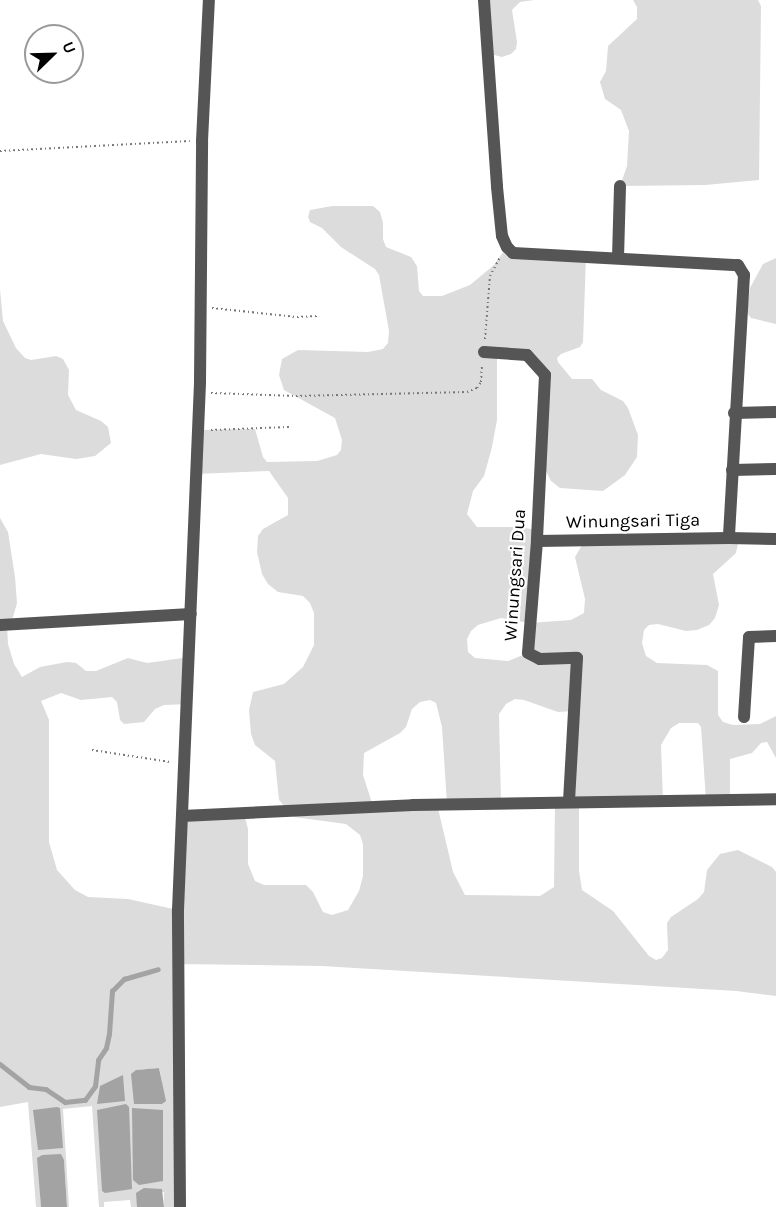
<!DOCTYPE html>
<style>
body{margin:0}
#map{position:relative;width:776px;height:1207px;overflow:hidden;background:#fff;font-family:Karla,sans-serif}
div>[style]{position:absolute}
.green>*{inset:0;background:#dcdcdc}
.water>*{inset:0;background:#a3a3a3}
.stream>*{height:4.5px;margin:-2.25px;padding:0 2.25px;transform-origin:2.25px;border-radius:2.25px;background:#a3a3a3}
.path>*{height:2px;margin-top:-1px;transform-origin:0;background:repeating-linear-gradient(90deg,#777 0 1.5px,transparent 0 4.5px)}
.minor>*{height:12px;margin:-6px;padding:0 6px;transform-origin:6px;border-radius:6px;background:#555}
.tertiary>*{height:12px;margin:-6px;padding:0 6px;transform-origin:6px;border-radius:6px;background:#555}
span{translate:-50% -50%;white-space:nowrap;text-align:center;line-height:1.15;-webkit-text-stroke:4.5px #fff;paint-order:stroke}
.street-label{font-size:18px;color:#000}
.north{position:absolute;left:24px;top:24px;width:60px;height:60px;box-sizing:border-box;background:#fff;border:2px solid #999;border-radius:50%;rotate:67deg;font-size:16px;font-weight:700;line-height:24px;text-align:center;color:#000}
.north::after{content:'';display:block;margin:auto;width:21px;height:27px;background:#000;clip-path:polygon(50% 0,100% 100%,50% 72%,0 100%)}
</style>
<div id="map">
<div class="green">
<div style="clip-path:polygon(484px 0,534px 0,520px 2px,512px 10px,517px 42px,516px 49px,511px 54px,502px 57px,487px 53px)"></div>
<div style="clip-path:polygon(633px 0,758px 0,761px 6px,759px 180px,705px 185px,620px 186px,627px 166px,629px 131px,621px 110px,605px 99px,600px 82px,606px 71px,608px 46px,637px 19px,637px 7px)"></div>
<div style="clip-path:polygon(evenodd,332px 206px,373px 206px,380px 212px,383px 223px,383px 239px,386px 247px,411px 257px,417px 266px,419px 291px,423px 296px,442px 296px,470px 285px,494px 265px,507px 247px,586px 257px,583px 342px,580px 347px,561px 354px,557px 358px,558px 362px,572px 379px,592px 379px,601px 390px,623px 401px,628px 408px,638px 435px,637px 457px,625px 475px,603px 491px,560px 488px,551px 481px,545px 469px,545px 375px,527px 355px,497px 358px,497px 420px,492px 447px,484px 476px,473px 491px,467px 514px,477px 527px,519px 527px,537px 530px,530px 623px,571px 620px,584px 613px,585px 599px,575px 557px,585px 540px,739px 539px,736px 553px,713px 574px,719px 605px,715px 618px,709px 625px,697px 630px,686px 631px,658px 624px,649px 625px,644px 630px,642px 643px,646px 656px,657px 663px,707px 665px,718px 671px,718px 715px,723px 722px,733px 725px,760px 724px,776px 716px,776px 758px,767px 742px,761px 743px,752px 753px,730px 759px,730px 799px,706px 800px,701px 727px,698px 723px,679px 723px,671px 728px,661px 745px,663px 800px,579px 802px,579px 871px,582px 890px,613px 911px,649px 956px,656px 960px,662px 958px,668px 950px,667px 923px,671px 917px,698px 899px,704px 892px,707px 870px,720px 854px,738px 850px,772px 867px,776px 872px,776px 996px,736px 991px,322px 966px,179px 964px,180px 1207px,164px 1207px,164px 1192px,137px 1193px,137px 1207px,131px 1207px,130px 1200px,104px 1202px,104px 1207px,99px 1207px,92px 1106px,63px 1109px,69px 1207px,67px 1207px,64px 1160px,42px 1155px,38px 1158px,41px 1207px,36px 1207px,28px 1102px,0 1107px,0 518px,8px 532px,15px 577px,17px 603px,13px 617px,7px 625px,8px 644px,14px 664px,22px 677px,40px 667px,67px 662px,76px 663px,86px 671px,96px 671px,128px 658px,147px 663px,190px 657px,188px 704px,164px 705px,155px 709px,144px 722px,124px 724px,120px 720px,117px 702px,112px 697px,81px 700px,61px 693px,41px 701px,49px 720px,49px 842px,57px 870px,75px 890px,88px 897px,128px 899px,178px 910px,182px 816px,244px 813px,248px 829px,248px 864px,255px 881px,264px 885px,306px 885px,313px 892px,323px 912px,332px 915px,348px 910px,359px 891px,363px 876px,363px 844px,360px 835px,346px 824px,294px 817px,279px 800px,275px 761px,255px 745px,251px 734px,249px 710px,253px 692px,284px 684px,303px 667px,314px 645px,314px 613px,310px 603px,303px 596px,278px 592px,268px 584px,262px 574px,257px 552px,258px 536px,263px 529px,288px 515px,288px 498px,269px 471px,196px 474px,198px 430px,255px 429px,263px 457px,267px 462px,317px 461px,337px 455px,341px 450px,342px 440px,335px 418px,284px 390px,279px 375px,282px 359px,298px 350px,368px 352px,383px 349px,388px 343px,389px 331px,379px 275px,375px 269px,341px 247px,322px 228px,310px 222px,308px 217px,310px 210px,332px 206px,501px 618px,529px 623px,528px 653px,508px 661px,475px 658px,468px 652px,467px 639px,471px 631px,478px 625px,501px 618px,332px 206px,515px 699px,524px 700px,558px 712px,574px 711px,569px 802px,555px 802px,554px 887px,540px 896px,465px 895px,453px 872px,437px 804px,373px 806px,363px 775px,364px 753px,400px 733px,406px 727px,412px 709px,420px 702px,430px 700px,436px 703px,442px 727px,447px 804px,501px 803px,499px 714px,506px 704px,515px 699px,332px 206px,159px 1068px,160px 1071px,165px 1101px,136px 1070px,159px 1068px)"></div>
<div style="clip-path:polygon(776px 258px,776px 324px,751px 318px,748px 314px,748px 302px,750px 288px,763px 264px)"></div>
<div style="clip-path:polygon(0 289px,3px 321px,16px 348px,25px 358px,31px 360px,56px 356px,63px 359px,69px 370px,68px 395px,76px 410px,101px 421px,108px 427px,111px 443px,95px 456px,76px 459px,41px 454px,0 465px)"></div>
</div>
<div class="water">
<div style="clip-path:polygon(159px 1068px,166px 1101px,162px 1104px,134px 1104px,131px 1074px,136px 1070px)"></div>
<div style="clip-path:polygon(123px 1075px,125px 1101px,97px 1104px,100px 1086px)"></div>
<div style="clip-path:polygon(126px 1104px,129px 1107px,132px 1189px,105px 1193px,102px 1191px,97px 1110px)"></div>
<div style="clip-path:polygon(57px 1107px,60px 1108px,63px 1148px,38px 1150px,33px 1110px)"></div>
<div style="clip-path:polygon(132px 1108px,163px 1110px,163px 1181px,139px 1185px,133px 1180px)"></div>
<div style="clip-path:polygon(61px 1154px,64px 1160px,67px 1207px,41px 1207px,37px 1158px,42px 1155px)"></div>
<div style="clip-path:polygon(144px 1188px,162px 1189px,164px 1207px,137px 1207px,136px 1193px)"></div>
</div>
<div class="stream">
<div style="left:0;top:1064px;width:37px;rotate:38deg"></div>
<div style="left:29px;top:1087px;width:17px;rotate:7deg"></div>
<div style="left:46px;top:1089px;width:23px;rotate:34deg"></div>
<div style="left:65px;top:1102px;width:20px;rotate:-6deg"></div>
<div style="left:85px;top:1100px;width:17px;rotate:-54deg"></div>
<div style="left:95px;top:1086px;width:26px;rotate:-83deg"></div>
<div style="left:98px;top:1060px;width:14px;rotate:-56deg"></div>
<div style="left:106px;top:1048px;width:14px;rotate:-78deg"></div>
<div style="left:109px;top:1034px;width:43px;rotate:-86deg"></div>
<div style="left:112px;top:991px;width:17px;rotate:-45deg"></div>
<div style="left:124px;top:979px;width:35px;rotate:-16deg"></div>
</div>
<div class="path">
<div style="left:0;top:151px;width:190px;rotate:-3deg"></div>
<div style="left:212px;top:308px;width:85px;rotate:6deg"></div>
<div style="left:297px;top:317px;width:21px;rotate:-3deg"></div>
<div style="left:485px;top:339px;width:63px;rotate:-85.5deg"></div>
<div style="left:490px;top:276px;width:21px;rotate:-62deg"></div>
<div style="left:211px;top:393px;width:85px;rotate:2deg"></div>
<div style="left:296px;top:396px;width:171px;rotate:-1.3deg"></div>
<div style="left:467px;top:392px;width:11px;rotate:-22deg"></div>
<div style="left:477px;top:388px;width:7px;rotate:-56deg"></div>
<div style="left:481px;top:382px;width:17px;rotate:-87deg"></div>
<div style="left:211px;top:430px;width:78px;rotate:-2.2deg"></div>
<div style="left:92px;top:750px;width:79px;rotate:8.7deg"></div>
</div>
<div class="minor">
<div style="left:484px;top:0;width:187px;rotate:86deg"></div>
<div style="left:497px;top:187px;width:49px;rotate:84.2deg"></div>
<div style="left:502px;top:236px;width:12px;rotate:66deg"></div>
<div style="left:507px;top:247px;width:8px;rotate:45deg"></div>
<div style="left:513px;top:253px;width:225px;rotate:3.1deg"></div>
<div style="left:738px;top:265px;width:12px;rotate:59deg"></div>
<div style="left:744px;top:275px;width:263px;rotate:93.3deg"></div>
<div style="left:729px;top:538px;width:47px;rotate:1.2deg"></div>
<div style="left:618px;top:258px;width:72px;rotate:-88.4deg"></div>
<div style="left:484px;top:352px;width:43px;rotate:4deg"></div>
<div style="left:527px;top:355px;width:27px;rotate:48deg"></div>
<div style="left:545px;top:375px;width:166px;rotate:92.8deg"></div>
<div style="left:537px;top:541px;width:112px;rotate:94.6deg"></div>
<div style="left:528px;top:653px;width:13px;rotate:27deg"></div>
<div style="left:540px;top:659px;width:37px;rotate:-2deg"></div>
<div style="left:577px;top:658px;width:144px;rotate:93.2deg"></div>
<div style="left:734px;top:413px;width:42px;rotate:-1.4deg"></div>
<div style="left:732px;top:470px;width:44px;rotate:-1.3deg"></div>
<div style="left:537px;top:541px;width:192px;rotate:-0.9deg"></div>
<div style="left:0;top:625px;width:191px;rotate:-3.3deg"></div>
<div style="left:744px;top:717px;width:80px;rotate:-86.4deg"></div>
<div style="left:749px;top:637px;width:27px;rotate:-2deg"></div>
<div style="left:182px;top:816px;width:231px;rotate:-2.7deg"></div>
<div style="left:413px;top:805px;width:363px;rotate:-0.9deg"></div>
</div>
<div class="tertiary">
<div style="left:180px;top:1207px;width:297px;rotate:-90.4deg"></div>
<div style="left:178px;top:910px;width:528px;rotate:-87.61deg"></div>
<div style="left:200px;top:382px;width:241px;rotate:-89.5deg"></div>
<div style="left:202px;top:141px;width:141px;rotate:-87.2deg"></div>
</div>
<div class="street-label">
<span style="left:633px;top:521px;rotate:-1deg">Winungsari Tiga</span>
<span style="left:515px;top:575px;rotate:-86deg">Winungsari Dua</span>
</div>
<div class="north">U</div>
</div>
